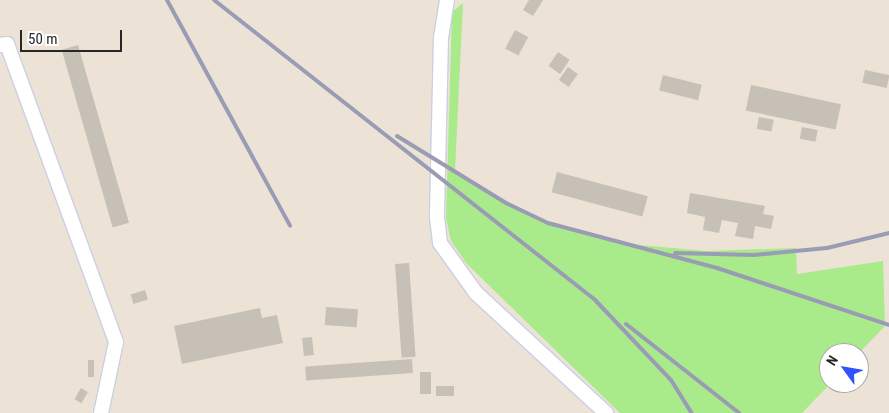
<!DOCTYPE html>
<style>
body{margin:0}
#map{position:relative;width:889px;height:413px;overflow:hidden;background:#ece3d6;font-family:"Roboto Condensed",sans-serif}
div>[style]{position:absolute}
.green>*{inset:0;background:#a9ea8b}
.building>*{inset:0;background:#c6c0b6;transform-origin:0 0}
.roads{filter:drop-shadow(1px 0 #cbcfe3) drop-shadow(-1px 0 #cbcfe3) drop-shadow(0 1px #cbcfe3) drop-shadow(0 -1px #cbcfe3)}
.minor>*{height:14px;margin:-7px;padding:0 7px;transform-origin:7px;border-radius:7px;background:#fff}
.rail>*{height:4px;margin:-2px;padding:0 2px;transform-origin:2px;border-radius:2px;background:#999cb4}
span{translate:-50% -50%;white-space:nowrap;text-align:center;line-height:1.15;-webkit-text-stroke:4px #fff;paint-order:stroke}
.north{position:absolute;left:819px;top:343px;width:50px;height:50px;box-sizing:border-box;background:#fff;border:1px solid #a9a9a9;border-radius:50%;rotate:302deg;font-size:14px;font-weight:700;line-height:20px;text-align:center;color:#272727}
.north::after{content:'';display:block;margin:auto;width:18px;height:22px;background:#3052ff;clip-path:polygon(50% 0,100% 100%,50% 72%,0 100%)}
.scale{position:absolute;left:20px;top:30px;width:102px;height:22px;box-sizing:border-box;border:2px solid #272727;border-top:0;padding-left:6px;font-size:15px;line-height:18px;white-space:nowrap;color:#272727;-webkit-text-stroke:4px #fff;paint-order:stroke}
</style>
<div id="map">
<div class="green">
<div style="clip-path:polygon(463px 3px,455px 171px,494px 196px,545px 221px,617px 243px,706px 251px,796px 248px,797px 274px,883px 261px,885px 326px,859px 353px,829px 353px,831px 383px,802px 413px,620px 413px,467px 264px,451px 241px,446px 218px,452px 12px)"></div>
</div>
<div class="building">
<div style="clip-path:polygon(529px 0,543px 0,533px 16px,523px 10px)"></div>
<div style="left:515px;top:30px;width:15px;height:21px;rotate:28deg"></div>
<div style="left:78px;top:45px;width:185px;height:17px;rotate:74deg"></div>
<div style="left:558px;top:52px;width:14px;height:17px;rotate:34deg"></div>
<div style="left:568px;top:67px;width:12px;height:16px;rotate:35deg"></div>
<div style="left:865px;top:70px;width:25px;height:13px;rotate:12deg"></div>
<div style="left:663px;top:75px;width:40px;height:16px;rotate:14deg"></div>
<div style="left:751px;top:85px;width:92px;height:26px;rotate:12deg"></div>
<div style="left:759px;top:117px;width:15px;height:12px;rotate:11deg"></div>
<div style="left:802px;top:127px;width:16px;height:12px;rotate:11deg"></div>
<div style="left:557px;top:172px;width:94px;height:21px;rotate:15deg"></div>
<div style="clip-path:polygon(690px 193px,765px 206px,763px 214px,774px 216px,771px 229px,755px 226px,753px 239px,735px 236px,738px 223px,722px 220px,719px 233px,703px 230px,705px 217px,687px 213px)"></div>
<div style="left:409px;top:263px;width:94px;height:14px;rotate:86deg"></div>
<div style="left:145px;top:290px;width:10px;height:15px;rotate:73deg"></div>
<div style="left:326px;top:307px;width:32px;height:18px;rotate:4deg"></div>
<div style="clip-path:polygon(260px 308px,262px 318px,277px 315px,283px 343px,182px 364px,174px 326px)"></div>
<div style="left:312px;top:337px;width:18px;height:10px;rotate:84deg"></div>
<div style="left:412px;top:359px;width:14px;height:107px;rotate:86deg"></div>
<div style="left:88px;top:360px;width:6px;height:17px"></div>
<div style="left:420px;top:372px;width:11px;height:22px"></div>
<div style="left:436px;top:386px;width:18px;height:10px"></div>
<div style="left:81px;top:388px;width:8px;height:13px;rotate:30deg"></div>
</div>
<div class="roads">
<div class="minor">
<div style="left:447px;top:0;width:37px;rotate:99deg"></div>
<div style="left:441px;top:37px;width:181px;rotate:91.3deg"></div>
<div style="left:437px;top:218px;width:25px;rotate:83deg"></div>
<div style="left:440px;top:243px;width:62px;rotate:54.2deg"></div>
<div style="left:476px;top:293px;width:177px;rotate:42.7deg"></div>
<div style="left:0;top:45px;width:7px;rotate:-8deg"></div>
<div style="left:7px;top:44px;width:317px;rotate:69.9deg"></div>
<div style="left:116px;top:342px;width:73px;rotate:101.9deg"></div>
</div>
</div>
<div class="rail">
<div style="left:167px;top:0;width:257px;rotate:61.4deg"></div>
<div style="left:214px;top:0;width:486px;rotate:38.2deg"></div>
<div style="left:596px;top:301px;width:109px;rotate:46.5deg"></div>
<div style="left:671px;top:380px;width:39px;rotate:58deg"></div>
<div style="left:397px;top:136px;width:128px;rotate:31.6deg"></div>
<div style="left:506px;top:203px;width:47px;rotate:25.5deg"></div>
<div style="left:548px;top:223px;width:175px;rotate:14.9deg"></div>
<div style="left:717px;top:268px;width:181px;rotate:18.3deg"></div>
<div style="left:675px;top:253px;width:79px;rotate:1.5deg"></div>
<div style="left:754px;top:255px;width:73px;rotate:-5.5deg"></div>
<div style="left:827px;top:248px;width:64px;rotate:-13.6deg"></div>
<div style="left:626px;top:324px;width:144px;rotate:38.2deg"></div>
</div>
<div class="north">N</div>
<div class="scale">50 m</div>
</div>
